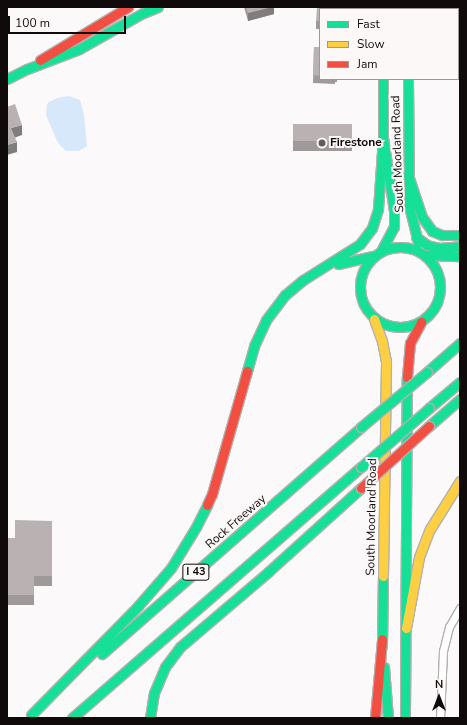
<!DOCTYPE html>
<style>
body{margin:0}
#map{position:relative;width:467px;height:725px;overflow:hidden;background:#fbf9f9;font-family:"Nunito Sans",sans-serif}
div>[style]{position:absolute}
.water>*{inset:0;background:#d7e8fa}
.roads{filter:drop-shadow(1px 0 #b4b0b0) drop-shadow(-1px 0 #b4b0b0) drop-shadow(0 1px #b4b0b0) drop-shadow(0 -1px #b4b0b0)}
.street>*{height:7px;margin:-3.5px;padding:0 3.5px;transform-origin:3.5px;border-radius:3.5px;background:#fefefe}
.fast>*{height:9px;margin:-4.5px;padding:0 4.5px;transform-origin:4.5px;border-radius:4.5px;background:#16e098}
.fast>.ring{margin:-4.5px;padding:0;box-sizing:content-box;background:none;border:9px solid #16e098;border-radius:50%}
.slow>*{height:9px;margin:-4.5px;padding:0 4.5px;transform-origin:4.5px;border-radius:4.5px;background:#ffcf43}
.jam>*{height:9px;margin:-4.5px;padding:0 4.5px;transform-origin:4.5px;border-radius:4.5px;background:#f24e42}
.bridges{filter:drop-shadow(1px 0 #b4b0b0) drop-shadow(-1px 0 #b4b0b0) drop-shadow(0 1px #b4b0b0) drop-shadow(0 -1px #b4b0b0)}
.fast-bridge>*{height:9px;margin:-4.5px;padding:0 4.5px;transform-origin:4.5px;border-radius:4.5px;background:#16e098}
.jam-bridge>*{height:9px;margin:-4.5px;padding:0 4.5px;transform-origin:4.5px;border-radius:4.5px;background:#f24e42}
.wall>*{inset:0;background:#a09999;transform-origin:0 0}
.shaded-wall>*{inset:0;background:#827d7d}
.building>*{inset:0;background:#bab2b2;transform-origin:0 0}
.dots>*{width:11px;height:11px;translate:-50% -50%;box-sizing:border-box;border:2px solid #fcf8f8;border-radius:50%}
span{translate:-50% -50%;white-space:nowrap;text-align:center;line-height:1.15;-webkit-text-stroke:4px #fcf8f8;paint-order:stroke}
.shield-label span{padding:1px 3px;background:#fcf8f8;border:1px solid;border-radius:3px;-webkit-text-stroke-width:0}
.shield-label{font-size:11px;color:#110a0b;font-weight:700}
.poi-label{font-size:12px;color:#110a0b;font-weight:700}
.left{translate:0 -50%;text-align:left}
.street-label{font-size:12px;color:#110a0b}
.frame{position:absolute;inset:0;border:8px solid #110a0b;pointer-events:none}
.legend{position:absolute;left:319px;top:8px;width:140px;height:72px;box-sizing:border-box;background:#fcf8f8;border:1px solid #9e9999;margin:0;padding:5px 7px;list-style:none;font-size:12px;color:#110a0b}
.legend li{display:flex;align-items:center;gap:8px;height:20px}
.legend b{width:20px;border:1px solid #9e9999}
.north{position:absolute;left:419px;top:677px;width:40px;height:40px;-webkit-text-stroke:3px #fcf8f8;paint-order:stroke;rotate:0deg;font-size:11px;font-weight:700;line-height:16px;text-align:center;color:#110a0b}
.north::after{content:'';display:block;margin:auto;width:14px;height:18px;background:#110a0b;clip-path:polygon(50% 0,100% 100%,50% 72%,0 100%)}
.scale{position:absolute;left:8px;top:16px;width:118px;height:18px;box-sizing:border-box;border:2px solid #110a0b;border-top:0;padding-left:5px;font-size:12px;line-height:14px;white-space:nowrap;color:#110a0b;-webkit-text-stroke:3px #fcf8f8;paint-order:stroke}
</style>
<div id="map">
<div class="water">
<div style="clip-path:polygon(69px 96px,80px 100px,84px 115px,87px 146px,79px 151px,66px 151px,58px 143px,46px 115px,47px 104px,49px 102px,57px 98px)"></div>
</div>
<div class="roads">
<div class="street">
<div style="left:440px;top:718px;width:67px;rotate:-87.4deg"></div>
<div style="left:443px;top:651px;width:25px;rotate:-76deg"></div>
<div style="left:449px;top:627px;width:22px;rotate:-60deg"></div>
</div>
<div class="fast">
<div style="left:384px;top:7px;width:2px;rotate:90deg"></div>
<div style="left:408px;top:7px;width:2px;rotate:90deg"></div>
<div style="left:7px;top:79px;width:22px;rotate:-27deg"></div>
<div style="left:27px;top:69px;width:56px;rotate:-21deg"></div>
<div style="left:79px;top:49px;width:73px;rotate:-29.4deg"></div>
<div style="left:143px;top:13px;width:16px;rotate:-22deg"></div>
<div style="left:408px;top:79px;width:127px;rotate:89.5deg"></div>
<div style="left:409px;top:206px;width:38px;rotate:76deg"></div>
<div style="left:408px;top:175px;width:44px;rotate:71.6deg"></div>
<div style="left:422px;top:217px;width:17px;rotate:54deg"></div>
<div style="left:432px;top:231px;width:11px;rotate:22deg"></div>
<div style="left:442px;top:235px;width:18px"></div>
<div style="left:416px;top:237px;width:14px;rotate:36deg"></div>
<div style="left:427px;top:245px;width:12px;rotate:14deg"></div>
<div style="left:439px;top:248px;width:21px;rotate:-5deg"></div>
<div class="ring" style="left:360px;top:247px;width:71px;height:71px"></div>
<div style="left:381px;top:251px;width:27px;rotate:-62deg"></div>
<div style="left:394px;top:227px;width:16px;rotate:-90deg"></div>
<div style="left:394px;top:211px;width:75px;rotate:-98.5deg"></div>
<div style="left:383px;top:137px;width:58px;rotate:-90deg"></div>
<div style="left:425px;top:255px;width:35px;rotate:2deg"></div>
<div style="left:338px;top:264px;width:37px;rotate:-13deg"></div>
<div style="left:247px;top:371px;width:26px;rotate:-74deg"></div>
<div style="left:254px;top:346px;width:29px;rotate:-65deg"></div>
<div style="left:266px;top:320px;width:31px;rotate:-53deg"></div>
<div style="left:285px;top:295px;width:23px;rotate:-40deg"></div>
<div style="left:303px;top:280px;width:67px;rotate:-32.3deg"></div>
<div style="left:360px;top:244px;width:20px;rotate:-53deg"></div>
<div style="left:372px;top:228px;width:20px;rotate:-72deg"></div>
<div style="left:378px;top:209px;width:72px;rotate:-86deg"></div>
<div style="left:427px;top:372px;width:44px;rotate:-41.3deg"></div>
<div style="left:429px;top:408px;width:40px;rotate:-40deg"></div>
<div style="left:429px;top:426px;width:41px;rotate:-41.1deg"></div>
<div style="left:382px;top:645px;width:69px;rotate:-89.2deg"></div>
<div style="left:102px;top:654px;width:344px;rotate:-41.2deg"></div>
<div style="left:384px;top:667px;width:51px;rotate:85.5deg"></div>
<div style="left:31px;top:715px;width:153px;rotate:-45.5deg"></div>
<div style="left:138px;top:606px;width:50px;rotate:-49deg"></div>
<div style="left:171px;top:568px;width:48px;rotate:-58.6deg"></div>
<div style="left:196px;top:527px;width:25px;rotate:-63deg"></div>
<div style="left:72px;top:718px;width:383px;rotate:-41deg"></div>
<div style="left:150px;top:718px;width:25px;rotate:-81deg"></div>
<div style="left:154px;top:693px;width:28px;rotate:-67deg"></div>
<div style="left:165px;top:667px;width:25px;rotate:-53deg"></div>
<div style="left:180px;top:647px;width:116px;rotate:-40.4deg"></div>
<div style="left:268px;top:572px;width:125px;rotate:-42.1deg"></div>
<div style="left:405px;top:718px;width:341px;rotate:-89.7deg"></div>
</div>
<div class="slow">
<div style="left:374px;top:319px;width:23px;rotate:70deg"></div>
<div style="left:382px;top:341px;width:21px;rotate:79deg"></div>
<div style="left:386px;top:362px;width:214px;rotate:90.8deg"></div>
<div style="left:406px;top:628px;width:72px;rotate:-79.6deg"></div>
<div style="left:419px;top:557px;width:30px;rotate:-69deg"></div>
<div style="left:430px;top:529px;width:57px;rotate:-58deg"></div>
</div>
<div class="jam">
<div style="left:40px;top:60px;width:103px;rotate:-31.1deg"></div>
<div style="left:407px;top:377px;width:34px;rotate:-85deg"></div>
<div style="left:410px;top:343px;width:24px;rotate:-62deg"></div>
<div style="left:207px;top:505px;width:12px;rotate:-66deg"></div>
<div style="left:212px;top:494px;width:128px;rotate:-74.1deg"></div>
<div style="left:375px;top:718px;width:79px;rotate:-84.9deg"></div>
</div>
</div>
<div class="bridges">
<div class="fast-bridge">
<div style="left:361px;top:427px;width:86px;rotate:-39.8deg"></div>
<div style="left:361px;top:467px;width:90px;rotate:-40.9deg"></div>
</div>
<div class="jam-bridge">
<div style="left:361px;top:488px;width:92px;rotate:-42.4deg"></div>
</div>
</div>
<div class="wall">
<div style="clip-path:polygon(244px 7px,274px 7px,274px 14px,248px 21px)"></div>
<div style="clip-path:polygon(320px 9px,320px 29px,316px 29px,316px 21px)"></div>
<div style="clip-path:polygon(458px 33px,460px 33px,460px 67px,460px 64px,458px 64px)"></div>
<div style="clip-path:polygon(314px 47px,320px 47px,320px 79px,337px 79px,337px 82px,335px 82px,335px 84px,313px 83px)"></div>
<div style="left:293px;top:124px;width:59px;height:27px"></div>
<div style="clip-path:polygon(52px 521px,52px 586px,34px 586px,34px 605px,7px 605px,7px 538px,15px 538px)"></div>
</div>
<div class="shaded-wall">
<div style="clip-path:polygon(272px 7px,274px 7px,274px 14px,248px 21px,248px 13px)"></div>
<div style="clip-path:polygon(22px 125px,22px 135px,11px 139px,11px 128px)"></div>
<div style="clip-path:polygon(17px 142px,17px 152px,7px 155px,7px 145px)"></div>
</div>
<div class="building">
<div style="clip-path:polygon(246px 7px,272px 7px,248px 13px)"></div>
<div style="clip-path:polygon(317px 7px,338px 7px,338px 9px,320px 9px,320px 21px,316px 21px)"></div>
<div style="clip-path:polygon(458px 33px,460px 33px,460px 57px,460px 54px,458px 54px)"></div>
<div style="clip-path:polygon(314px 47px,320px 47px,320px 76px,313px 75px)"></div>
<div style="clip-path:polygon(15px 104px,22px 125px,11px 128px,17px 142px,7px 145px,7px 107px)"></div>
<div style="left:293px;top:124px;width:59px;height:17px"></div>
<div style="clip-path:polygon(15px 520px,52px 521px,52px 576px,34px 576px,34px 595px,7px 595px,7px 538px,15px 538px)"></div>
</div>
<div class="dots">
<div style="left:322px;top:143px;background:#635e5e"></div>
</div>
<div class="shield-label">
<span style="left:196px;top:572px">I 43</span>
</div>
<div class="poi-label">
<span class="left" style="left:330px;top:143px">Firestone</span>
</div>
<div class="street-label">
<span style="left:398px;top:154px;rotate:-92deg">South Moorland Road</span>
<span style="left:372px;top:517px;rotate:-89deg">South Moorland Road</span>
<span style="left:236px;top:522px;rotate:-41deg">Rock Freeway</span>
</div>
<div class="frame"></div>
<ul class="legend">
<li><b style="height:5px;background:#16e098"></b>Fast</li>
<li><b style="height:5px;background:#ffcf43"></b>Slow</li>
<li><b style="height:5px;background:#f24e42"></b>Jam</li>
</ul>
<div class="north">N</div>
<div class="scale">100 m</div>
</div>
